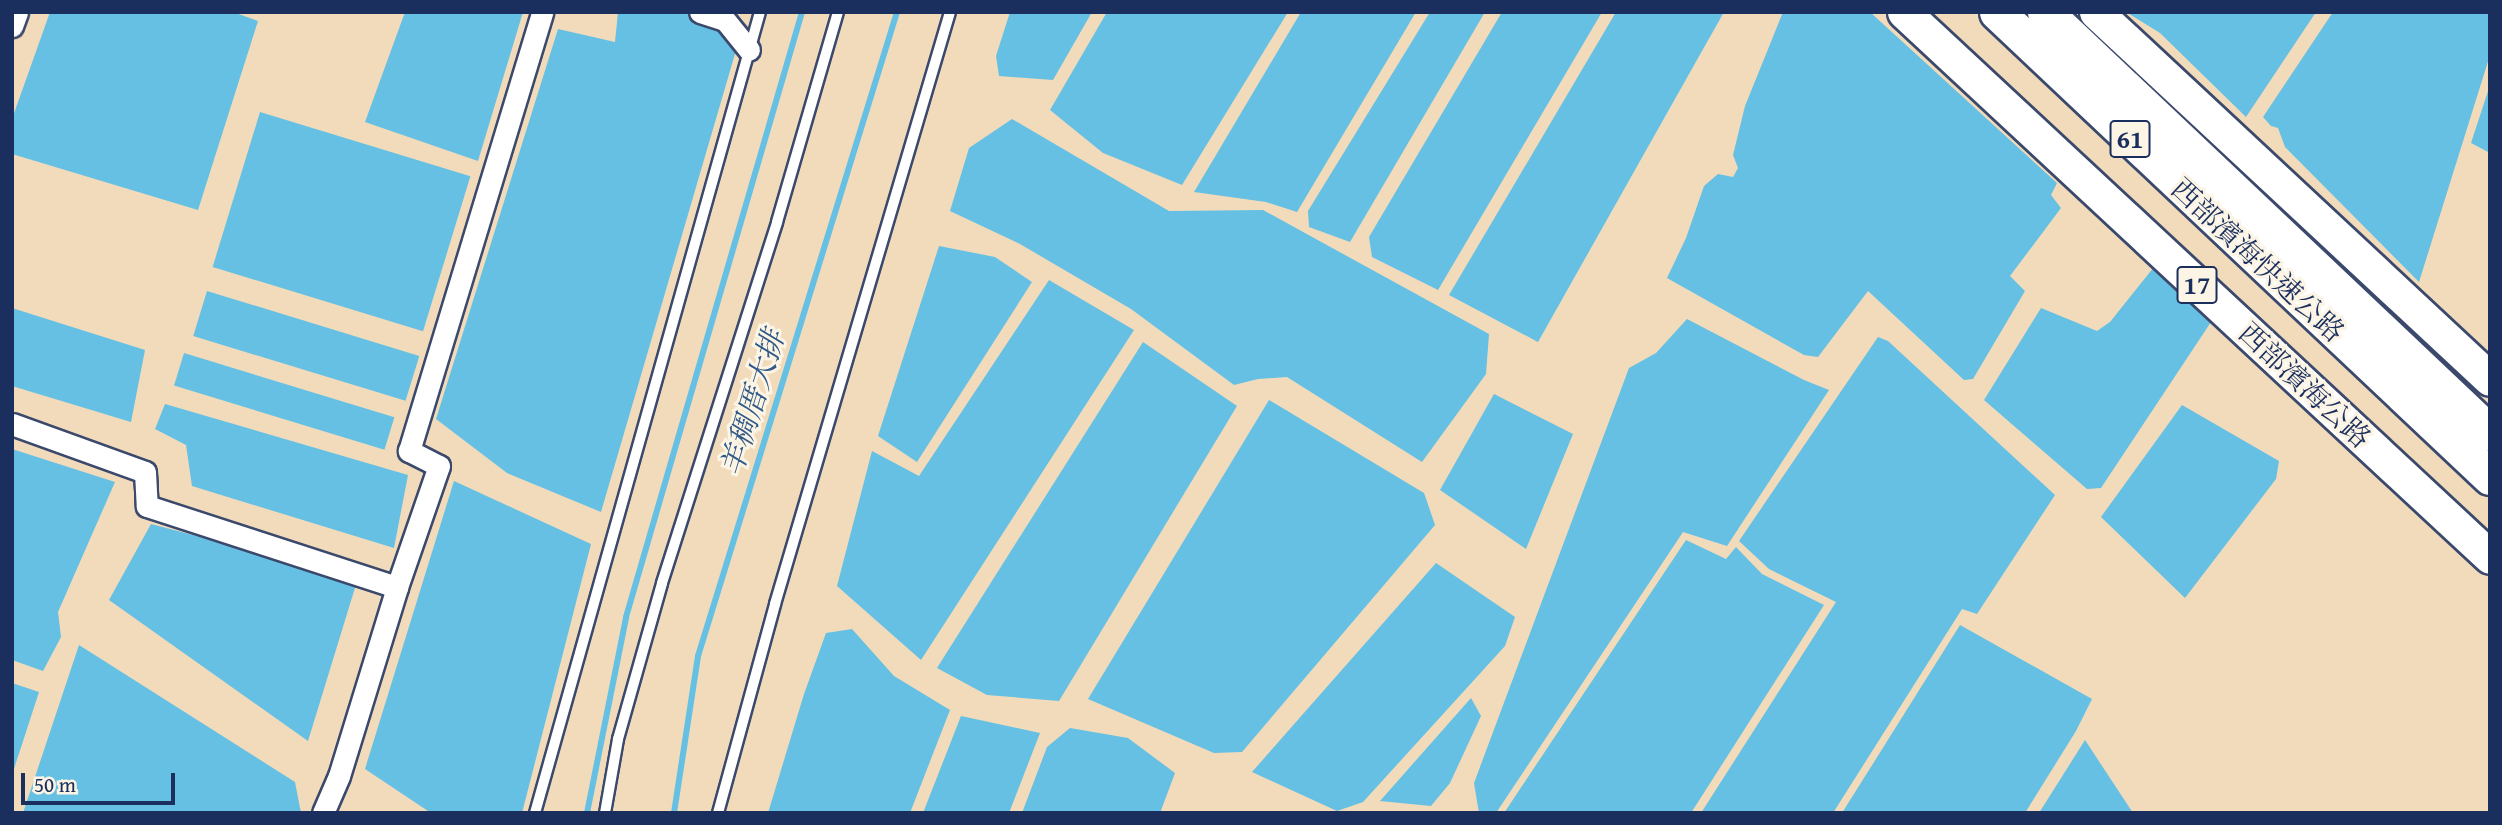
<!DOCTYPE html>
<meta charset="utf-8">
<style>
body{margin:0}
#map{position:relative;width:2502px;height:825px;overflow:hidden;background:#f1dbbb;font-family:"Gentium Book Plus","Noto Serif TC",serif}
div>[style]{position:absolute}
.water>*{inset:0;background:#65c0e3;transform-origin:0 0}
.stream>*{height:6px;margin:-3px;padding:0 3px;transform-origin:3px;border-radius:3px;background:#65c0e3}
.roads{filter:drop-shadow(2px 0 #3b496c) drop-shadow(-2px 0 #3b496c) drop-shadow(0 2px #3b496c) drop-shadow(0 -2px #3b496c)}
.service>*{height:10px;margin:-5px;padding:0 5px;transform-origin:5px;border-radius:5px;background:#fff}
.minor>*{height:21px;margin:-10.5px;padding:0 10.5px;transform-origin:10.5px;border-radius:10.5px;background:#fff}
.primary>*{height:33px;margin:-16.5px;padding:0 16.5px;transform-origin:16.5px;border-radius:16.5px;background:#fff}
.trunk>*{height:35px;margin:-17.5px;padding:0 17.5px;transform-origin:17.5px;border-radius:17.5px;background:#fff}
span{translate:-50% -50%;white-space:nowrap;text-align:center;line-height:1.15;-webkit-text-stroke:6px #fcf5e5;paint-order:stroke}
.shield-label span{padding:2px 5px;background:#fcf5e5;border:2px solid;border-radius:5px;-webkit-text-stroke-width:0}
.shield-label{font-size:26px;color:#1b2f5e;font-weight:700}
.street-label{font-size:28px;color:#1b2f5e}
.water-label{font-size:30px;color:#315a86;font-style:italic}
.frame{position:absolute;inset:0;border:14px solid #1b2f5e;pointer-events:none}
.scale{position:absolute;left:21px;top:773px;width:154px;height:32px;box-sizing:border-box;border:4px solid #1b2f5e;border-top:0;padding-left:9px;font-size:21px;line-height:24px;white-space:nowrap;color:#1b2f5e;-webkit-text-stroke:5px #fcf5e5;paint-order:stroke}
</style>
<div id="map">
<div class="water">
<div style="clip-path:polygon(50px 12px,233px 12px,258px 21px,198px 210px,12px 154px,12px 119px)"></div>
<div style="clip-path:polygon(405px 12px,523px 12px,478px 161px,365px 122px)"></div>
<div style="clip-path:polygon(618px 12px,680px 12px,721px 24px,737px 47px,601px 512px,507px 473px,436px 419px,558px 29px,615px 42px)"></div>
<div style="clip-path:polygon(1010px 12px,1092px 12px,1053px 80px,999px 76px,996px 56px)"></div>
<div style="clip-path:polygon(1107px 12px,1288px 12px,1182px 185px,1103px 153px,1050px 110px)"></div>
<div style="clip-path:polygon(1301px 12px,1416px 12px,1297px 212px,1266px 202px,1194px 192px)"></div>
<div style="clip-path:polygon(1430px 12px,1485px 12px,1350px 242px,1309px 227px,1308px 211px)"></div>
<div style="clip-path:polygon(1502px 12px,1602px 12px,1438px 290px,1372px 257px,1369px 237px)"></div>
<div style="clip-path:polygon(1616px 12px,1724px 12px,1538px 342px,1449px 295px)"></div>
<div style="clip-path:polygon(1783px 12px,1870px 12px,2057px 183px,2051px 195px,2061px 208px,2010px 276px,2025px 291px,1973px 379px,1964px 380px,1868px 291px,1818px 357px,1804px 355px,1667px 278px,1686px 238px,1704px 186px,1718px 174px,1733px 177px,1738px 168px,1733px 155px,1745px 106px)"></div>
<div style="clip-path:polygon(2126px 12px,2316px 12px,2246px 117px,2160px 33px)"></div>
<div style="clip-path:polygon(2333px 12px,2490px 12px,2490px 55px,2419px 282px,2285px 147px,2278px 128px,2271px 126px,2263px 117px)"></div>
<div style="clip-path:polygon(2490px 85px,2490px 153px,2471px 143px)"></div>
<div style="left:260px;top:112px;width:220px;height:162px;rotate:17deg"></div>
<div style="clip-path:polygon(1012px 119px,1169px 211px,1263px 210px,1489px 334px,1486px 374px,1422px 462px,1287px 377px,1258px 379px,1234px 385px,1131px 309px,1020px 244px,950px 211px,969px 148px)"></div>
<div style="clip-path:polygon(939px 246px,995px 257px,1032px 282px,917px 462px,878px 436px)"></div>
<div style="clip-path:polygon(2154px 267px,2211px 322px,2101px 488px,2087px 489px,1984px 400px,2041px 308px,2097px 331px,2110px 322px)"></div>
<div style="clip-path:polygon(1049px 280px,1134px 330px,921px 660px,837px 586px,872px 451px,919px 476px)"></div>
<div style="left:207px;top:291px;width:222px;height:47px;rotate:17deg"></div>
<div style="clip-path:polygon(12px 308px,145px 350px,131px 422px,12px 386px)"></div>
<div style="clip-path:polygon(1687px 319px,1804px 380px,1829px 390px,1727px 546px,1683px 532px,1496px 813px,1479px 813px,1474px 783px,1629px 368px,1656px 353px)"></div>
<div style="clip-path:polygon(1878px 337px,1888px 341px,2055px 495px,1977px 614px,1962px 609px,1833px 813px,1701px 813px,1836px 602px,1769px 569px,1739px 541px)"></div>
<div style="clip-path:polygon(1143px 342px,1237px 406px,1059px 701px,987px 695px,937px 668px)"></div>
<div style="left:184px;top:353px;width:220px;height:34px;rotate:17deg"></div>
<div style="clip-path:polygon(1494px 394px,1573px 434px,1526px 549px,1440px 490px)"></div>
<div style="clip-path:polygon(1269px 400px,1424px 493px,1435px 525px,1242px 752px,1214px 753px,1088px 699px)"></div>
<div style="clip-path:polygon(165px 404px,408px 475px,394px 548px,192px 486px,186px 445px,155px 429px)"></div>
<div style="clip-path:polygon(2182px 405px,2279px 461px,2276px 479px,2185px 598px,2101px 517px)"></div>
<div style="clip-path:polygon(12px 449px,115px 482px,58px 612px,61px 637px,43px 671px,12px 660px)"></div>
<div style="clip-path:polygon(454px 481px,591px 544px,522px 813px,431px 813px,365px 769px)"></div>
<div style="clip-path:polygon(151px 524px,358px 578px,308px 741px,109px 600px)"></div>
<div style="clip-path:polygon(1686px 540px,1726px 559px,1736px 547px,1762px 574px,1824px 605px,1691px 813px,1504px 813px)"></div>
<div style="clip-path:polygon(1436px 563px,1515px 617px,1505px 646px,1363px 802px,1337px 811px,1252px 772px)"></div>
<div style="clip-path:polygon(1960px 625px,2092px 699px,2076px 731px,2025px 813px,1842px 813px)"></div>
<div style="clip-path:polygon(852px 629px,894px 676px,950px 710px,910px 813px,768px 813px,804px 694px,826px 633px)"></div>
<div style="clip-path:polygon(79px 645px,295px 782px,301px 813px,23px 813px)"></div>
<div style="clip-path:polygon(12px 683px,39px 692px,12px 775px)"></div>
<div style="clip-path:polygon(1471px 698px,1481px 716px,1450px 783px,1431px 806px,1380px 801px)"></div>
<div style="clip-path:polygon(961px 716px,1040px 733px,1009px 813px,923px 813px)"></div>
<div style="clip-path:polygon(1070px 728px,1128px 738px,1175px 773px,1160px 813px,1022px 813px,1047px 747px)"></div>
<div style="clip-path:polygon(2085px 740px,2133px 813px,2039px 813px)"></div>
</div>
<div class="stream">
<div style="left:587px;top:813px;width:200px;rotate:-78.7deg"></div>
<div style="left:626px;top:617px;width:630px;rotate:-73.78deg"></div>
<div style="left:674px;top:813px;width:159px;rotate:-81.3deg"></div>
<div style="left:698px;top:656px;width:674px;rotate:-72.83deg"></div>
</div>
<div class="roads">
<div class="service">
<div style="left:535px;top:813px;width:832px;rotate:-74.31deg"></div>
<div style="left:605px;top:813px;width:75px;rotate:-80deg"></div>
<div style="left:618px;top:739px;width:162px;rotate:-74.2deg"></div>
<div style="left:662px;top:583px;width:379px;rotate:-72.3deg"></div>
<div style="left:777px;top:222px;width:219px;rotate:-73.8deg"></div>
<div style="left:718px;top:813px;width:217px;rotate:-74.7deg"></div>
<div style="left:775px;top:604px;width:617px;rotate:-73.53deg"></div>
</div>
<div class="minor">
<div style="left:700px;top:12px;width:26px;rotate:18deg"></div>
<div style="left:725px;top:20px;width:38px;rotate:51deg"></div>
<div style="left:12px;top:26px;width:15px;rotate:-70deg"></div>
<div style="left:12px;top:424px;width:141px;rotate:19.8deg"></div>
<div style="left:145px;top:472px;width:34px;rotate:87deg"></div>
<div style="left:147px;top:506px;width:263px;rotate:18deg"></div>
<div style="left:323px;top:813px;width:40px;rotate:-66.6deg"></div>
<div style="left:339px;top:776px;width:198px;rotate:-72.9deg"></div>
<div style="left:397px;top:587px;width:128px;rotate:-70.9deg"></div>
<div style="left:439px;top:466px;width:34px;rotate:-153deg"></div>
<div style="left:409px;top:451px;width:459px;rotate:-73.1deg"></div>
</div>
<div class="primary">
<div style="left:1904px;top:12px;width:800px;rotate:42.92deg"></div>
<div style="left:2096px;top:12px;width:538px;rotate:42.97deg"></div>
</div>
<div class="trunk">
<div style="left:1997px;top:12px;width:678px;rotate:43.33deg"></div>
<div style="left:2045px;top:12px;width:613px;rotate:43.41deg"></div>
</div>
</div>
<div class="shield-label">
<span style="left:2130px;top:139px">61</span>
<span style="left:2197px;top:285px">17</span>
</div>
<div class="street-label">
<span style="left:2258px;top:260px;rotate:43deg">西部濱海快速公路</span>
<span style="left:2305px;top:385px;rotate:43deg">西部濱海公路</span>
</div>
<div class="water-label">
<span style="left:752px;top:403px;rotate:-73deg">羊稠厝大排</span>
</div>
<div class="frame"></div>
<div class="scale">50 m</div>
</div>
